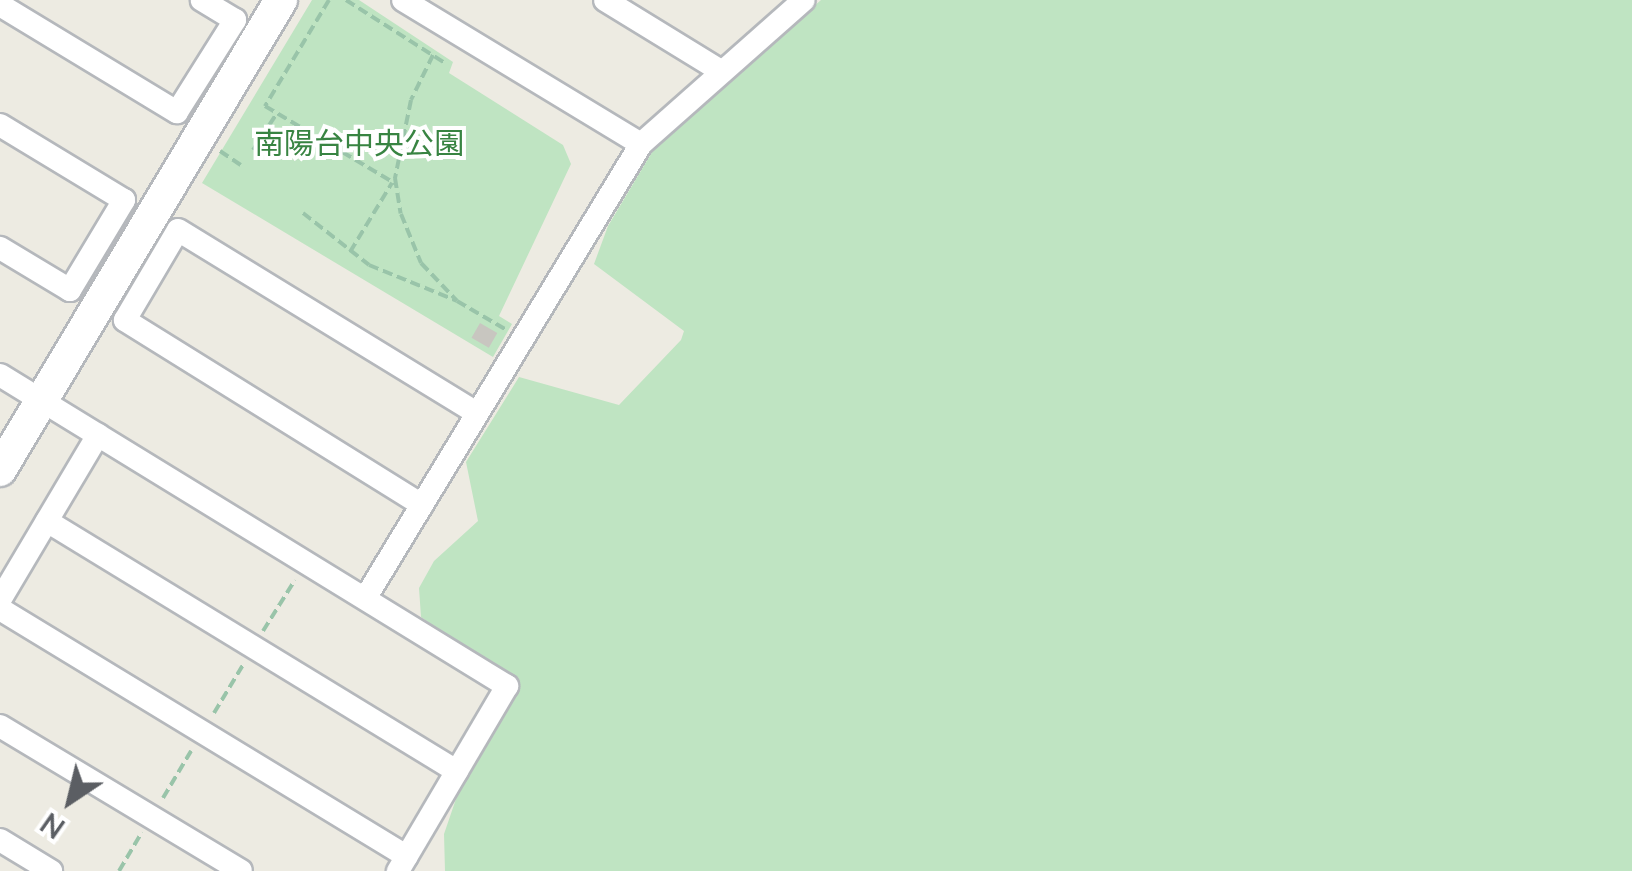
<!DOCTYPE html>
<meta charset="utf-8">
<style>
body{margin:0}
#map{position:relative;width:1632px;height:871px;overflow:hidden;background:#edebe2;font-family:Mulish,"Noto Sans JP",sans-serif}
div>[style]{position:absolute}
.green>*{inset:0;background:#bfe4c2}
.building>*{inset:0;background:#c8c6c0;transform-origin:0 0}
.path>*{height:4px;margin-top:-2px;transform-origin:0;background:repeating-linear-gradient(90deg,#99c4a9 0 10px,transparent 0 15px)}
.roads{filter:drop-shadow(2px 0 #b5b8bc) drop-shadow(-2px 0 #b5b8bc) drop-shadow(0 2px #b5b8bc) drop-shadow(0 -2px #b5b8bc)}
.street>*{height:22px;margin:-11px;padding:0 11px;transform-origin:11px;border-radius:11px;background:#fff}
.secondary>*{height:32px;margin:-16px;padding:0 16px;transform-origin:16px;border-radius:16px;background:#fff}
span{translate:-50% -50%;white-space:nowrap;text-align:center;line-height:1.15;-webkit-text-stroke:8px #fff;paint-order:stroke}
.park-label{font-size:30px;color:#388442}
.north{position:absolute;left:20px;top:751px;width:100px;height:100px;-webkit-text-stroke:8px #fff;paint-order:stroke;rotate:215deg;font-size:28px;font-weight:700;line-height:40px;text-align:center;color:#5b5e63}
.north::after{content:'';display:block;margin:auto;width:35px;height:45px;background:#5b5e63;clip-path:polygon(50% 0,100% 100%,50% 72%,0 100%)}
</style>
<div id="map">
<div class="green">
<div style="clip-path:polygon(312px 0,359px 0,453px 62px,449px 73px,563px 145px,571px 164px,499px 316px,512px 324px,493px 357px,202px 183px)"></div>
<div style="clip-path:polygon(821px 0,1632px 0,1632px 871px,445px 871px,444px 834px,457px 796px,518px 687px,421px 617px,419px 588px,434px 561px,478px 521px,466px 462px,519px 377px,619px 405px,681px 340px,684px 331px,594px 264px,608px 226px,655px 147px)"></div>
</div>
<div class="building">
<div style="left:480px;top:323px;width:20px;height:17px;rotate:30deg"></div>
</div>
<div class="path">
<div style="left:329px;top:0;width:124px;rotate:121.1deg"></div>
<div style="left:265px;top:106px;width:152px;rotate:30.8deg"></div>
<div style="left:346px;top:0;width:117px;rotate:32.5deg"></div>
<div style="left:433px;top:55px;width:50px;rotate:116.1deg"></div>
<div style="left:411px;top:100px;width:80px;rotate:101.6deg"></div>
<div style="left:395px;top:178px;width:36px;rotate:81deg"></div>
<div style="left:401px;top:214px;width:53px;rotate:67.8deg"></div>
<div style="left:421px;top:263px;width:52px;rotate:46.5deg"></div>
<div style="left:253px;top:150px;width:44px;rotate:-57deg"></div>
<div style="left:220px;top:151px;width:25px;rotate:34deg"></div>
<div style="left:303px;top:213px;width:84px;rotate:38.2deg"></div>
<div style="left:369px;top:265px;width:95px;rotate:22.2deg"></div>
<div style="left:457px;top:301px;width:56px;rotate:30.3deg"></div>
<div style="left:350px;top:252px;width:81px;rotate:-58.7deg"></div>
<div style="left:263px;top:631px;width:60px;rotate:-57.9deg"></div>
<div style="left:214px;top:713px;width:56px;rotate:-58.9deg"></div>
<div style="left:163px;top:798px;width:55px;rotate:-59.2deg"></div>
<div style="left:119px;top:871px;width:45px;rotate:-59.5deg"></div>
</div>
<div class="roads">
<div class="street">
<div style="left:403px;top:0;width:278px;rotate:31.2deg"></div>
<div style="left:605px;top:0;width:136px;rotate:31.5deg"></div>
<div style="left:0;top:5px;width:207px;rotate:31.2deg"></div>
<div style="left:177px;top:112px;width:109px;rotate:-57.8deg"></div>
<div style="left:235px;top:20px;width:39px;rotate:-149deg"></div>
<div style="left:0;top:125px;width:145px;rotate:31.2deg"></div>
<div style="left:124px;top:200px;width:105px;rotate:121deg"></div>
<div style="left:70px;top:290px;width:82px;rotate:-149deg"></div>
<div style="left:0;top:375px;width:595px;rotate:31.53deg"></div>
<div style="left:507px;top:686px;width:215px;rotate:120.5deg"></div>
<div style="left:422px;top:505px;width:350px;rotate:-148.1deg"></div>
<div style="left:125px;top:320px;width:104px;rotate:-59.5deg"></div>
<div style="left:178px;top:230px;width:351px;rotate:31.5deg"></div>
<div style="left:47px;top:521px;width:480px;rotate:31.4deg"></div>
<div style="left:366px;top:597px;width:530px;rotate:-58.74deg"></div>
<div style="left:641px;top:144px;width:217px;rotate:-41.5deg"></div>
<div style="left:0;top:600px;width:192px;rotate:-59.3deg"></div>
<div style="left:0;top:609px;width:476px;rotate:31.3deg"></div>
<div style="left:0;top:726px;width:281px;rotate:31deg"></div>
<div style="left:0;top:840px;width:60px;rotate:31.3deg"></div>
</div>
<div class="secondary">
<div style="left:0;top:470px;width:548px;rotate:-59.13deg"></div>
</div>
</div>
<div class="park-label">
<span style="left:359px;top:143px">南陽台中央公園</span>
</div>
<div class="north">N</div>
</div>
